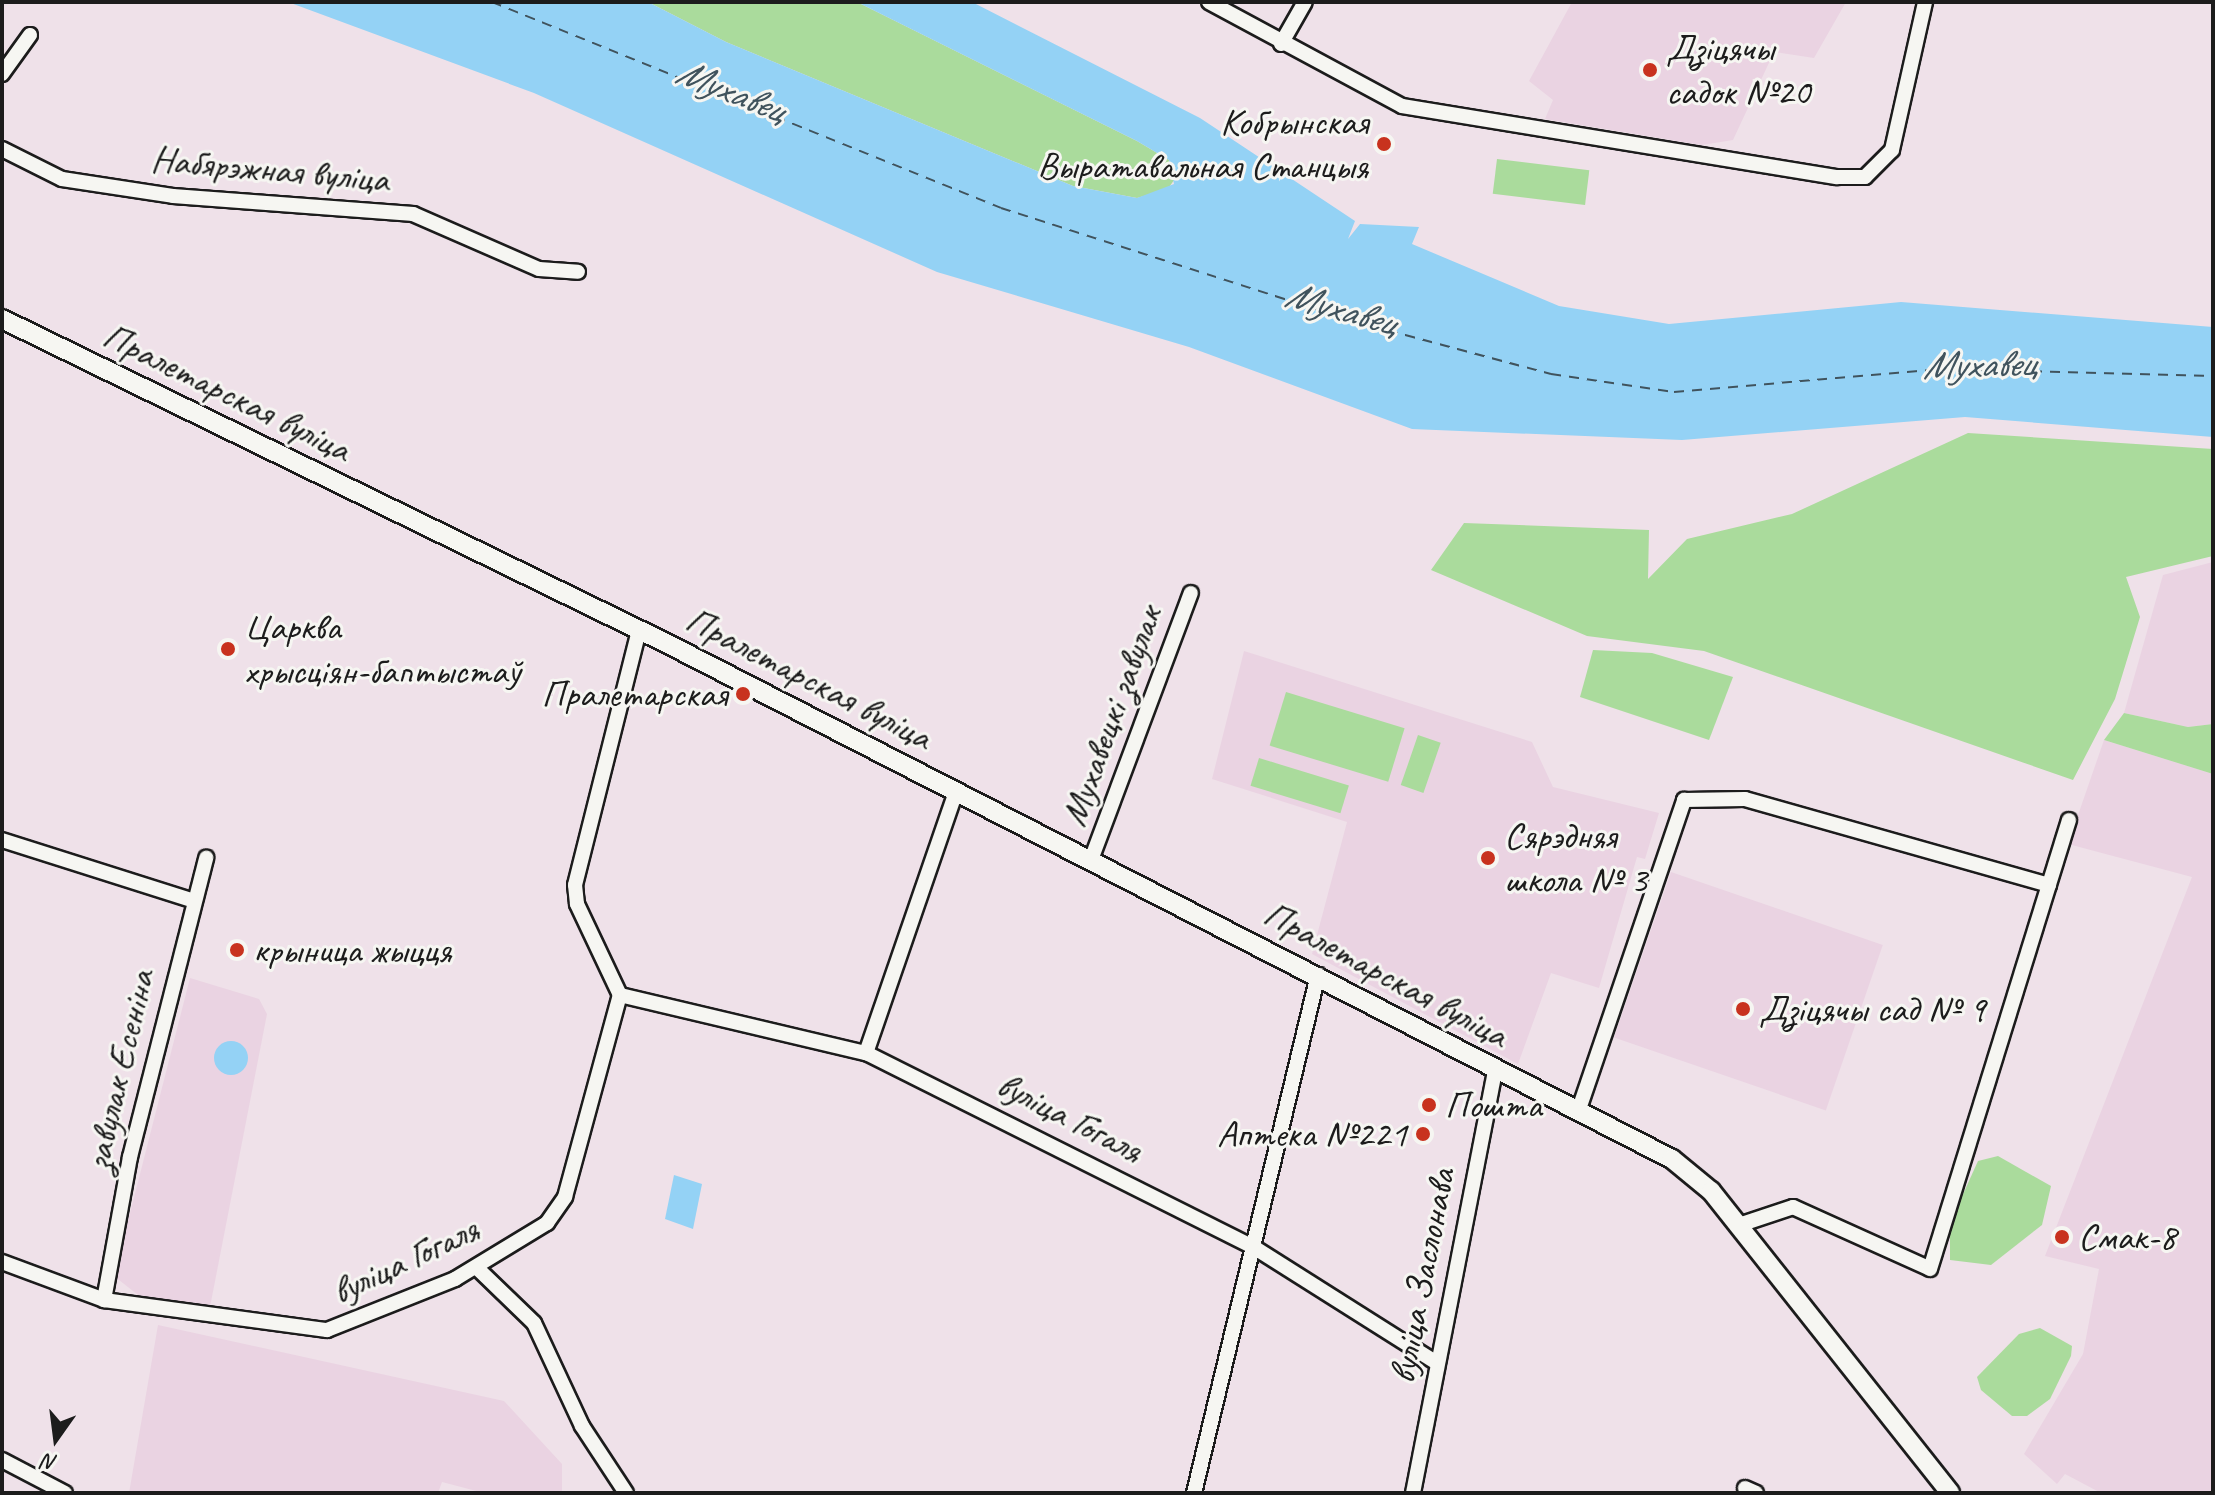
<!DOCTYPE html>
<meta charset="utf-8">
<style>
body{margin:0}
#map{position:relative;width:2215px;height:1495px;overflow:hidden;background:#efe1e9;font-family:Caveat,sans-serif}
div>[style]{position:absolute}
.built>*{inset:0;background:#ead3e2;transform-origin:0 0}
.green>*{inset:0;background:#aadb9c;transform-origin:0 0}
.water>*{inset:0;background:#94d2f5}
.round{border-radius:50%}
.ferry>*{height:2px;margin-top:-1px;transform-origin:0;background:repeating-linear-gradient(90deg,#40535d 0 10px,transparent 0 18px)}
.roads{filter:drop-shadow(2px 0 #1c1c1c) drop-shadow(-2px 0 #1c1c1c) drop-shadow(0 2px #1c1c1c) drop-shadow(0 -2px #1c1c1c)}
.minor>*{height:14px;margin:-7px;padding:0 7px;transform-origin:7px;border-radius:7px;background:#f6f6f2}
.major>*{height:18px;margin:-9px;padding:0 9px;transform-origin:9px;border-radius:9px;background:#f6f6f2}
.dots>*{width:22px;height:22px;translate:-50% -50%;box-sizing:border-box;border:4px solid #f6f6f2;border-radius:50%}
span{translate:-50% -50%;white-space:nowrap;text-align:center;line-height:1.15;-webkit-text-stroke:6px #f6f6f2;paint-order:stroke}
.poi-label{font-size:38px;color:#1c1c1c}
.left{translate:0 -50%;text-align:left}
.right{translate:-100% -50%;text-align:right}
.street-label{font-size:38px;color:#1c1c1c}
.water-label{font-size:40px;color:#40535d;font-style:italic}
.frame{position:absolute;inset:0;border:4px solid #1c1c1c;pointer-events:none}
.north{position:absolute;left:16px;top:1399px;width:80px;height:80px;-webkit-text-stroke:6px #f6f6f2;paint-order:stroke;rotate:194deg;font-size:22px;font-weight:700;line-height:32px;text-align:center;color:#1c1c1c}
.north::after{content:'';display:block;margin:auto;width:28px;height:36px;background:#1c1c1c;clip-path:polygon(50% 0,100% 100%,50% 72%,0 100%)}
</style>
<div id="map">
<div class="built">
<div style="clip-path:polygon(1572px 2px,1846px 2px,1814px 58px,1774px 52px,1733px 140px,1702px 145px,1545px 119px,1553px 100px,1529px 81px)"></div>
<div style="clip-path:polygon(2213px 562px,2213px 724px,2188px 727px,2124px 713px,2163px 575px)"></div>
<div style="clip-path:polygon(1244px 651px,1532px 742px,1553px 787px,1659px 813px,1645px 859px,1637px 857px,1599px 988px,1551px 973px,1518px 1064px,1312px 954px,1347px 822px,1212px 779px)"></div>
<div style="clip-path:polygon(2104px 740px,2213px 774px,2213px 1493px,2101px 1493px,2065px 1474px,2057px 1484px,2024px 1454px,2083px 1354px,2099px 1269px,2045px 1256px,2192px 877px,2068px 844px)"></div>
<div style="left:1671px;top:872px;width:224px;height:175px;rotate:19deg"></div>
<div style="clip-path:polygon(190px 978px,259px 999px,267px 1014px,210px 1307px,138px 1295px,114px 1276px)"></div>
<div style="clip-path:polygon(158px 1325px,504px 1401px,562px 1464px,562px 1493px,484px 1493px,442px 1482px,438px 1493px,129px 1493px)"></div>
</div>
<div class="green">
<div style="clip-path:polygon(648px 2px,857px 2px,1137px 141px,1169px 160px,1177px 176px,1167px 190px,1137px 198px,1073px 186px,726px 42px)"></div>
<div style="left:1497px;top:159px;width:93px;height:35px;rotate:7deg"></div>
<div style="clip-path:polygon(1968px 433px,2213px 449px,2213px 556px,2126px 577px,2140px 617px,2115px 699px,2073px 780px,1704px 651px,1587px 636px,1431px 570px,1464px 523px,1649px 530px,1648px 579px,1687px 539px,1792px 514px)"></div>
<div style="clip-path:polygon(1593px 650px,1652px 653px,1733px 677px,1709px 740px,1580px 697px)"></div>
<div style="left:1286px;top:692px;width:124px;height:56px;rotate:17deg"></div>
<div style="clip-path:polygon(2124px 713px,2188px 727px,2213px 724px,2213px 774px,2104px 740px)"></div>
<div style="left:1418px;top:735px;width:24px;height:53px;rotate:19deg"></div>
<div style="left:1259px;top:758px;width:94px;height:29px;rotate:17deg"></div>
<div style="clip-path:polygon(1998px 1156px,2051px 1186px,2042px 1225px,1991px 1265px,1950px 1260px,1950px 1223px,1978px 1161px)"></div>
<div style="clip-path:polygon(2040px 1328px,2072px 1346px,2071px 1356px,2050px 1399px,2027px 1416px,2012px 1416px,1981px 1390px,1977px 1377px,2019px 1334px)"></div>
</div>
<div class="water">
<div style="clip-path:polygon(288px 2px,648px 2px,726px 42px,1073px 186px,1137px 198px,1174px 184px,1169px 160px,1137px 141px,857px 2px,972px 2px,1200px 118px,1355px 221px,1348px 239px,1360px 224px,1419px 227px,1412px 244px,1559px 306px,1669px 324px,1901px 302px,2213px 327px,2213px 437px,1965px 417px,1682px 440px,1412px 429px,1189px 347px,937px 272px,534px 93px)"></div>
<div class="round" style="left:214px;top:1041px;width:34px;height:34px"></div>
<div style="clip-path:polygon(674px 1175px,702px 1184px,693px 1229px,665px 1219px)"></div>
</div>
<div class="ferry">
<div style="left:492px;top:2px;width:549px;rotate:22.03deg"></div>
<div style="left:1001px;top:208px;width:370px;rotate:17.8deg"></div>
<div style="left:1353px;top:321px;width:205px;rotate:15deg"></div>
<div style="left:1551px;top:374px;width:124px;rotate:8.3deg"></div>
<div style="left:1674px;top:392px;width:269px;rotate:-4.9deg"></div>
<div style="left:1942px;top:369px;width:271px;rotate:1.5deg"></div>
</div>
<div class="roads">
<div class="minor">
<div style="left:1209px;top:2px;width:219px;rotate:28.3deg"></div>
<div style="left:1402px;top:106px;width:441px;rotate:9.3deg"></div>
<div style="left:1837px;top:177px;width:28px"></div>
<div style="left:1865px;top:177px;width:38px;rotate:-45deg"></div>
<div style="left:1892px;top:150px;width:152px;rotate:-77.4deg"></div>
<div style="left:1281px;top:44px;width:48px;rotate:-60.3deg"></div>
<div style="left:2px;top:74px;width:48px;rotate:-54.3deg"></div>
<div style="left:2px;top:149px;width:67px;rotate:26.6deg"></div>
<div style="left:62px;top:179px;width:112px;rotate:8.7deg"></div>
<div style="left:173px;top:196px;width:241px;rotate:4.3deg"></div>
<div style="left:413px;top:214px;width:137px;rotate:23.6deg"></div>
<div style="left:539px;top:269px;width:39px;rotate:4deg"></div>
<div style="left:2px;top:840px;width:201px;rotate:17.6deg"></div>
<div style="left:1091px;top:860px;width:285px;rotate:-69.5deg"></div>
<div style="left:620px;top:995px;width:253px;rotate:13.3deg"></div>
<div style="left:866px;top:1053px;width:435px;rotate:26.6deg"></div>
<div style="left:1255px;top:1248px;width:215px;rotate:32.3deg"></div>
<div style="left:866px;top:1053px;width:277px;rotate:-71deg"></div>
<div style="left:1578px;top:1112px;width:330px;rotate:-71.2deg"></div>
<div style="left:1684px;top:800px;width:61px;rotate:-0.9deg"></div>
<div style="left:1745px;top:799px;width:316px;rotate:15.8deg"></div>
<div style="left:1739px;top:1225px;width:57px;rotate:-18.4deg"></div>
<div style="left:1793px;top:1207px;width:150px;rotate:24.3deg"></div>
<div style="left:1930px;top:1269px;width:470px;rotate:-72.8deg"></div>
<div style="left:2px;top:1262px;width:109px;rotate:20.4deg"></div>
<div style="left:104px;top:1300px;width:225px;rotate:7.7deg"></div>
<div style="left:327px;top:1330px;width:138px;rotate:-21.7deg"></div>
<div style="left:455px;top:1279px;width:108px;rotate:-31.3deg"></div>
<div style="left:547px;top:1223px;width:32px;rotate:-55deg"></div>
<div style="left:565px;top:1197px;width:209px;rotate:-74.8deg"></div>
<div style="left:620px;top:995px;width:101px;rotate:-115.3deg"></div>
<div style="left:577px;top:904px;width:19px;rotate:-96deg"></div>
<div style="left:575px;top:885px;width:263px;rotate:-75.9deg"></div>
<div style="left:477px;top:1268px;width:79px;rotate:44deg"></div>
<div style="left:534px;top:1323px;width:114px;rotate:65deg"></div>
<div style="left:582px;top:1426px;width:80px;rotate:56.7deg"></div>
<div style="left:104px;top:1300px;width:145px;rotate:-79.7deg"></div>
<div style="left:130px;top:1157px;width:309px;rotate:-75.7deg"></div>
<div style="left:2px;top:1460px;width:71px;rotate:27.6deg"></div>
<div style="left:1745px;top:1488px;width:12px;rotate:24deg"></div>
<div style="left:1194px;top:1493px;width:533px;rotate:-76.54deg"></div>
<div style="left:1413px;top:1493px;width:430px;rotate:-79deg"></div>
</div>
<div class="major">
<div style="left:2px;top:319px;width:741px;rotate:26.01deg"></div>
<div style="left:668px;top:644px;width:1128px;rotate:27.16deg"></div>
<div style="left:1672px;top:1159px;width:50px;rotate:39.4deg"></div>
<div style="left:1711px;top:1191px;width:385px;rotate:51.6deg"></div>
</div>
</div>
<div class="dots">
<div style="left:1650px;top:70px;background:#c8321e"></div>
<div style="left:1384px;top:144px;background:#c8321e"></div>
<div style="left:228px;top:649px;background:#c8321e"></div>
<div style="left:743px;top:694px;background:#c8321e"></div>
<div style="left:1488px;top:858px;background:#c8321e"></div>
<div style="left:237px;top:950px;background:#c8321e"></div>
<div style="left:1743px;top:1009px;background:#c8321e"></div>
<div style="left:1429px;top:1105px;background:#c8321e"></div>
<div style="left:1423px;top:1134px;background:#c8321e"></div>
<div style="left:2062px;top:1237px;background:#c8321e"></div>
</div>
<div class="poi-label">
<span class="left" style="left:1666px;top:70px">Дзіцячы<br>садок №20</span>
<span class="right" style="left:1368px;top:144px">Кобрынская<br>Выратавальная Станцыя</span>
<span class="left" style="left:244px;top:649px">Царква<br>хрысціян-баптыстаў</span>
<span class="right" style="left:727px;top:694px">Пралетарская</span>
<span class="left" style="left:1504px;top:858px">Сярэдняя<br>школа № 3</span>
<span class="left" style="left:253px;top:950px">крыница жыцця</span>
<span class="left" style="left:1759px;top:1009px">Дзіцячы сад № 9</span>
<span class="left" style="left:1445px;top:1105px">Пошта</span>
<span class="right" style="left:1407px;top:1134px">Аптека №221</span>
<span class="left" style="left:2078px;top:1237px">Смак-8</span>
</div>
<div class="street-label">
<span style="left:270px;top:169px;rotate:5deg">Набярэжная вуліца</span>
<span style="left:227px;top:392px;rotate:26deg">Пралетарская вуліца</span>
<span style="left:809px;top:678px;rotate:27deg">Пралетарская вуліца</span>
<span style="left:1111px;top:716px;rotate:-70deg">Мухавецкі завулак</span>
<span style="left:1386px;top:974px;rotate:28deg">Пралетарская вуліца</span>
<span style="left:119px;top:1070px;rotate:-77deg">завулак Есеніна</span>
<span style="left:1070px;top:1117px;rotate:27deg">вуліца Гогаля</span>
<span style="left:405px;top:1260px;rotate:-25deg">вуліца Гогаля</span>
<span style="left:1422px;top:1276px;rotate:-79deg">вуліца Заслонава</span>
</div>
<div class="water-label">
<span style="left:731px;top:90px;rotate:22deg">Мухавец</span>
<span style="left:1341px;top:308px;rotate:16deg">Мухавец</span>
<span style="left:1979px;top:364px;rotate:-1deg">Мухавец</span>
</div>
<div class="frame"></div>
<div class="north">N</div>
</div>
